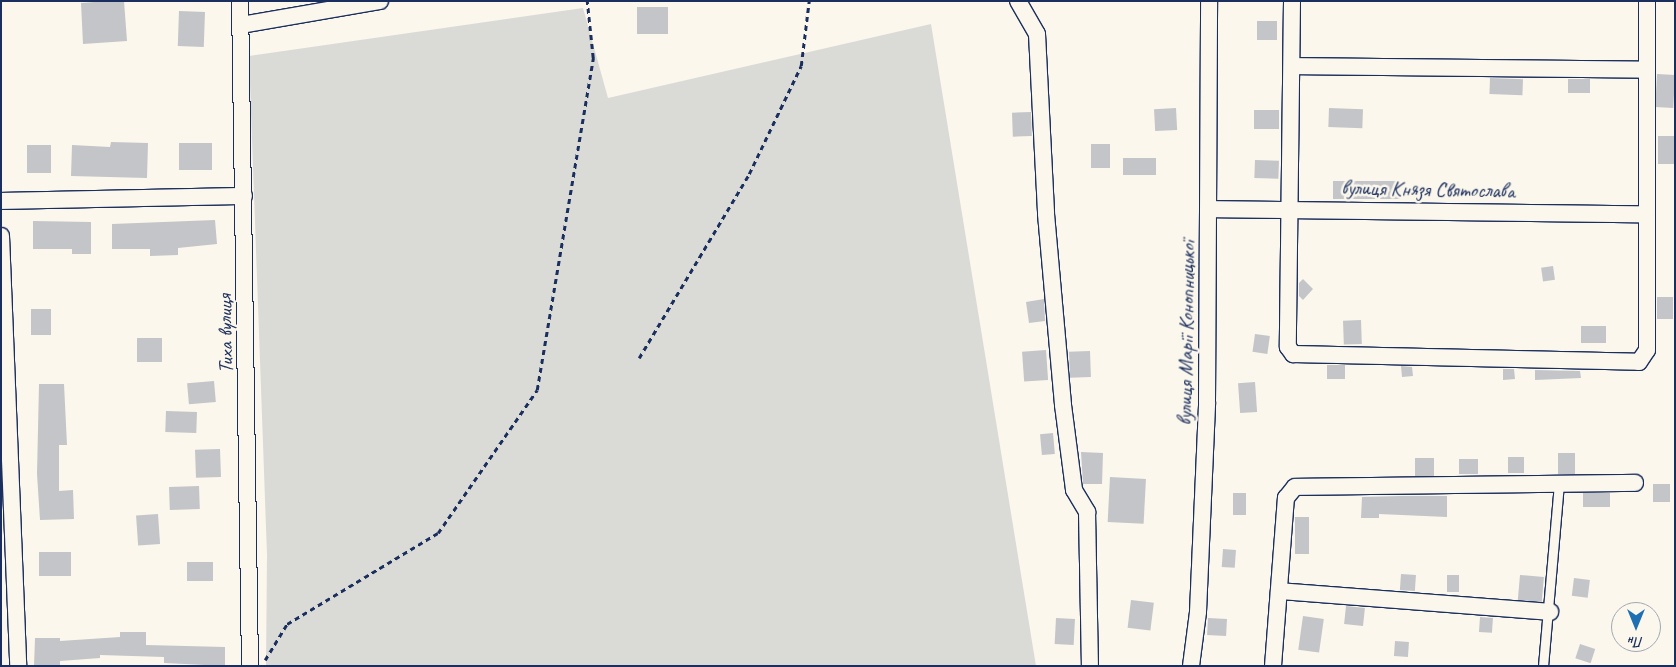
<!DOCTYPE html>
<meta charset="utf-8">
<style>
body{margin:0}
#map{position:relative;width:1676px;height:667px;overflow:hidden;background:#fbf7ec;font-family:Caveat,sans-serif}
div>[style]{position:absolute}
.green>*{inset:0;background:#dadad7}
.building>*{inset:0;background:#c3c5c9;transform-origin:0 0}
.path>*{height:2.5px;margin-top:-1.25px;transform-origin:0;background:repeating-linear-gradient(90deg,#1b2f5e 0 5px,transparent 0 9px)}
.roads{filter:drop-shadow(1px 0 #1b2f5e) drop-shadow(-1px 0 #1b2f5e) drop-shadow(0 1px #1b2f5e) drop-shadow(0 -1px #1b2f5e)}
.service>*{height:9px;margin:-4.5px;padding:0 4.5px;transform-origin:4.5px;border-radius:4.5px;background:#fbf7ec}
.minor>*{height:16px;margin:-8px;padding:0 8px;transform-origin:8px;border-radius:8px;background:#fbf7ec}
span{translate:-50% -50%;white-space:nowrap;text-align:center;line-height:1.15;-webkit-text-stroke:5px #fbf7ec;paint-order:stroke}
.street-label{font-size:21px;color:#1b2f5e}
.frame{position:absolute;inset:0;border:2px solid #1b2f5e;pointer-events:none}
.north{position:absolute;left:1611px;top:602px;width:50px;height:50px;box-sizing:border-box;background:#fbf7ec;border:1px solid #a1a7b3;border-radius:50%;rotate:180deg;font-size:14px;font-weight:700;line-height:20px;text-align:center;color:#1b2f5e}
.north::after{content:'';display:block;margin:auto;width:18px;height:22px;background:#1f6fb2;clip-path:polygon(50% 0,100% 100%,50% 72%,0 100%)}
</style>
<div id="map">
<div class="green">
<div style="clip-path:polygon(583px 8px,608px 98px,931px 24px,1036px 666px,266px 666px,267px 555px,249px 56px)"></div>
</div>
<div class="building">
<div style="clip-path:polygon(108px 1px,124px 1px,127px 41px,83px 44px,81px 3px)"></div>
<div style="left:637px;top:7px;width:31px;height:27px"></div>
<div style="left:179px;top:11px;width:26px;height:35px;rotate:2deg"></div>
<div style="left:1257px;top:21px;width:20px;height:19px"></div>
<div style="left:1657px;top:74px;width:18px;height:33px;rotate:3deg"></div>
<div style="left:1490px;top:78px;width:33px;height:16px;rotate:2deg"></div>
<div style="left:1568px;top:79px;width:22px;height:14px"></div>
<div style="left:1176px;top:108px;width:22px;height:22px;rotate:87deg"></div>
<div style="left:1329px;top:108px;width:34px;height:19px;rotate:2deg"></div>
<div style="left:1254px;top:110px;width:25px;height:19px"></div>
<div style="left:1031px;top:112px;width:24px;height:19px;rotate:88deg"></div>
<div style="left:1658px;top:136px;width:17px;height:28px"></div>
<div style="clip-path:polygon(111px 142px,148px 143px,147px 178px,71px 176px,72px 145px,110px 147px)"></div>
<div style="left:179px;top:143px;width:33px;height:27px"></div>
<div style="left:1091px;top:144px;width:19px;height:24px"></div>
<div style="left:27px;top:145px;width:24px;height:28px"></div>
<div style="left:1156px;top:158px;width:17px;height:33px;rotate:90deg"></div>
<div style="left:1255px;top:160px;width:24px;height:18px;rotate:2deg"></div>
<div style="left:1333px;top:181px;width:67px;height:18px"></div>
<div style="clip-path:polygon(215px 220px,217px 244px,178px 248px,178px 255px,150px 256px,150px 249px,112px 249px,112px 224px)"></div>
<div style="clip-path:polygon(33px 221px,91px 222px,91px 254px,72px 254px,72px 249px,33px 249px)"></div>
<div style="left:1553px;top:266px;width:14px;height:12px;rotate:82deg"></div>
<div style="clip-path:polygon(1303px 279px,1313px 289px,1303px 300px,1299px 296px,1299px 283px)"></div>
<div style="left:1657px;top:297px;width:16px;height:22px"></div>
<div style="clip-path:polygon(1044px 299px,1045px 321px,1029px 323px,1026px 302px)"></div>
<div style="left:31px;top:309px;width:20px;height:26px"></div>
<div style="left:1361px;top:320px;width:24px;height:18px;rotate:88deg"></div>
<div style="left:1581px;top:326px;width:25px;height:17px"></div>
<div style="left:1255px;top:334px;width:15px;height:18px;rotate:8deg"></div>
<div style="left:137px;top:338px;width:25px;height:24px"></div>
<div style="left:1046px;top:350px;width:30px;height:24px;rotate:86deg"></div>
<div style="left:1090px;top:351px;width:26px;height:21px;rotate:88deg"></div>
<div style="left:1327px;top:365px;width:18px;height:14px"></div>
<div style="clip-path:polygon(1401px 366px,1412px 367px,1413px 376px,1402px 377px)"></div>
<div style="clip-path:polygon(1503px 369px,1514px 369px,1515px 379px,1503px 380px)"></div>
<div style="clip-path:polygon(1535px 370px,1580px 371px,1581px 378px,1535px 380px)"></div>
<div style="left:214px;top:381px;width:21px;height:27px;rotate:85deg"></div>
<div style="left:1255px;top:382px;width:30px;height:17px;rotate:86deg"></div>
<div style="clip-path:polygon(39px 384px,64px 384px,67px 445px,59px 445px,59px 491px,73px 490px,74px 519px,40px 520px,37px 474px)"></div>
<div style="left:166px;top:411px;width:31px;height:21px;rotate:2deg"></div>
<div style="left:1053px;top:433px;width:21px;height:13px;rotate:85deg"></div>
<div style="left:220px;top:449px;width:28px;height:25px;rotate:88deg"></div>
<div style="clip-path:polygon(1081px 452px,1103px 453px,1102px 484px,1083px 484px)"></div>
<div style="left:1558px;top:453px;width:17px;height:21px"></div>
<div style="left:1508px;top:457px;width:16px;height:16px"></div>
<div style="left:1415px;top:458px;width:19px;height:18px"></div>
<div style="left:1459px;top:459px;width:19px;height:15px"></div>
<div style="left:1110px;top:477px;width:36px;height:45px;rotate:3deg"></div>
<div style="left:1653px;top:484px;width:17px;height:18px"></div>
<div style="left:199px;top:486px;width:23px;height:30px;rotate:88deg"></div>
<div style="left:1233px;top:493px;width:13px;height:22px"></div>
<div style="left:1610px;top:493px;width:14px;height:27px;rotate:90deg"></div>
<div style="clip-path:polygon(1400px 496px,1447px 496px,1447px 517px,1379px 514px,1379px 518px,1361px 518px,1362px 497px)"></div>
<div style="left:158px;top:514px;width:30px;height:22px;rotate:86deg"></div>
<div style="left:1295px;top:517px;width:14px;height:37px"></div>
<div style="left:1223px;top:549px;width:13px;height:18px;rotate:4deg"></div>
<div style="left:39px;top:552px;width:32px;height:24px"></div>
<div style="left:187px;top:562px;width:26px;height:19px"></div>
<div style="left:1401px;top:574px;width:15px;height:16px;rotate:4deg"></div>
<div style="left:1447px;top:575px;width:12px;height:17px"></div>
<div style="left:1520px;top:575px;width:24px;height:25px;rotate:5deg"></div>
<div style="left:1574px;top:578px;width:16px;height:18px;rotate:7deg"></div>
<div style="left:1131px;top:600px;width:23px;height:28px;rotate:7deg"></div>
<div style="left:1346px;top:606px;width:19px;height:18px;rotate:6deg"></div>
<div style="left:1303px;top:616px;width:21px;height:34px;rotate:8deg"></div>
<div style="left:1480px;top:617px;width:13px;height:15px;rotate:4deg"></div>
<div style="left:1056px;top:618px;width:19px;height:26px;rotate:3deg"></div>
<div style="left:1208px;top:618px;width:19px;height:17px;rotate:3deg"></div>
<div style="clip-path:polygon(120px 632px,146px 632px,146px 645px,225px 647px,225px 666px,164px 663px,164px 657px,100px 655px,100px 658px,60px 661px,60px 666px,34px 666px,35px 638px,60px 638px,60px 641px,120px 637px)"></div>
<div style="left:1395px;top:641px;width:14px;height:15px;rotate:4deg"></div>
<div style="left:1580px;top:644px;width:16px;height:15px;rotate:18deg"></div>
</div>
<div class="path">
<div style="left:639px;top:358px;width:214px;rotate:-59.1deg"></div>
<div style="left:749px;top:174px;width:120px;rotate:-64.3deg"></div>
<div style="left:801px;top:66px;width:65px;rotate:-83deg"></div>
<div style="left:265px;top:660px;width:42px;rotate:-58.6deg"></div>
<div style="left:287px;top:624px;width:176px;rotate:-31.1deg"></div>
<div style="left:438px;top:533px;width:174px;rotate:-55.3deg"></div>
<div style="left:537px;top:390px;width:337px;rotate:-80.4deg"></div>
<div style="left:593px;top:58px;width:57px;rotate:-96deg"></div>
</div>
<div class="roads">
<div class="service">
<div style="left:1543px;top:666px;width:183px;rotate:-85deg"></div>
</div>
<div class="minor">
<div style="left:240px;top:1px;width:665px;rotate:89.14deg"></div>
<div style="left:1018px;top:1px;width:38px;rotate:60deg"></div>
<div style="left:1037px;top:34px;width:180px;rotate:87.1deg"></div>
<div style="left:1046px;top:214px;width:192px;rotate:84.9deg"></div>
<div style="left:1063px;top:405px;width:86px;rotate:82.6deg"></div>
<div style="left:1074px;top:490px;width:26px;rotate:59deg"></div>
<div style="left:1087px;top:512px;width:154px;rotate:88.9deg"></div>
<div style="left:1292px;top:1px;width:346px;rotate:90.7deg"></div>
<div style="left:1288px;top:347px;width:9px;rotate:54deg"></div>
<div style="left:1293px;top:354px;width:346px;rotate:1.3deg"></div>
<div style="left:1639px;top:362px;width:14px;rotate:-56deg"></div>
<div style="left:1647px;top:350px;width:349px;rotate:-90deg"></div>
<div style="left:241px;top:25px;width:141px;rotate:-9.8deg"></div>
<div style="left:1292px;top:66px;width:355px;rotate:0.6deg"></div>
<div style="left:1px;top:201px;width:243px;rotate:-1.2deg"></div>
<div style="left:1209px;top:209px;width:437px;rotate:0.7deg"></div>
<div style="left:1px;top:236px;width:430px;rotate:87.7deg"></div>
<div style="left:1279px;top:591px;width:272px;rotate:4.4deg"></div>
<div style="left:1191px;top:666px;width:54px;rotate:-82.6deg"></div>
<div style="left:1198px;top:612px;width:210px;rotate:-87.5deg"></div>
<div style="left:1207px;top:402px;width:401px;rotate:-89.7deg"></div>
<div style="left:1273px;top:666px;width:169px;rotate:-85.6deg"></div>
<div style="left:1286px;top:498px;width:14px;rotate:-51deg"></div>
<div style="left:1295px;top:487px;width:340px;rotate:-0.7deg"></div>
</div>
</div>
<div class="street-label">
<span style="left:1428px;top:189px;rotate:1deg">вулиця Князя Святослава</span>
<span style="left:1186px;top:333px;rotate:-89deg">вулиця Марії Конопницької</span>
<span style="left:225px;top:334px;rotate:-91deg">Тиха вулиця</span>
</div>
<div class="frame"></div>
<div class="north">Пн</div>
</div>
